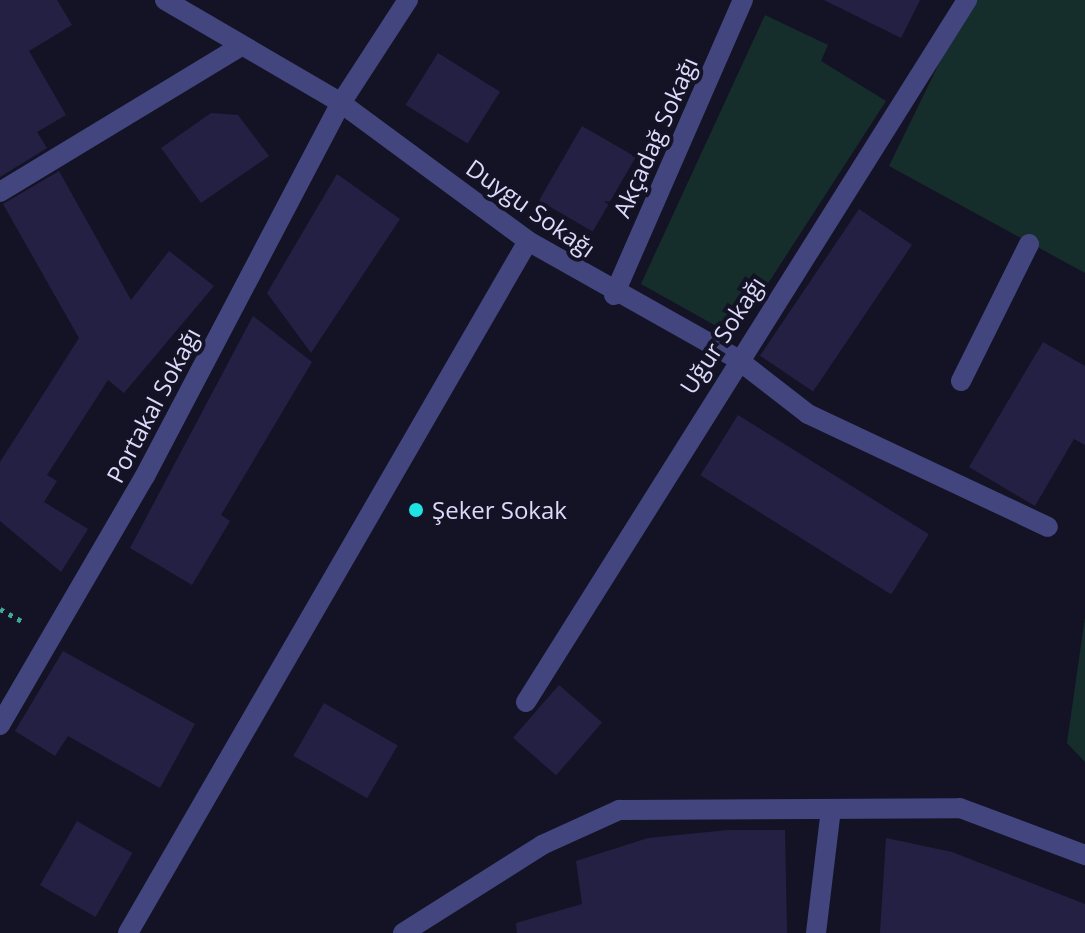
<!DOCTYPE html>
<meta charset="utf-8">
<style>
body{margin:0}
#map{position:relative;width:1085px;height:933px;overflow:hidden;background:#141225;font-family:"Open Sans",sans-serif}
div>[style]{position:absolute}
.green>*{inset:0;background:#162e2b}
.building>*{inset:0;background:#242043;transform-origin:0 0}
.path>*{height:5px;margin-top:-2.5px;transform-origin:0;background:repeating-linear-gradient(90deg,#3faa9a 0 4px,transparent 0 10px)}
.minor>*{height:20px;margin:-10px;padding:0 10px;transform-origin:10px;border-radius:10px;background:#43467e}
.dots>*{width:22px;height:22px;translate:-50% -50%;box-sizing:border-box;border:4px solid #141225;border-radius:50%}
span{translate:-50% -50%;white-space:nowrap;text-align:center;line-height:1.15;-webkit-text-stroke:8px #141225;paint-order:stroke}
.street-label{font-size:24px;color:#dbdafa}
.poi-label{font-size:24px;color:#dbdafa}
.left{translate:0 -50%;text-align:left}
</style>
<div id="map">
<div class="green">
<div style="clip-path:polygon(970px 0,1085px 0,1085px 273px,889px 166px)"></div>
<div style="clip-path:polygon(765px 15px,828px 45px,821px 61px,886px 101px,734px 336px,641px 284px)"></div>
<div style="clip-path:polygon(1085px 617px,1085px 762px,1067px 743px)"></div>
</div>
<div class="building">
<div style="clip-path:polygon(0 0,57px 0,72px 25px,29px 51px,66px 115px,37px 132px,47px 148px,0 177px)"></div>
<div style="clip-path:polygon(824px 0,920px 0,901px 38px)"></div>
<div style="left:438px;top:53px;width:73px;height:61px;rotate:32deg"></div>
<div style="clip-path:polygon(211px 113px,238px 115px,269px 156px,201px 203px,161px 148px)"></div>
<div style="left:582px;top:126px;width:62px;height:86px;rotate:30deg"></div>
<div style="clip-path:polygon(59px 171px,131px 300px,169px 251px,214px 286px,124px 393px,108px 380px,47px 475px,57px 481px,44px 502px,88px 529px,61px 572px,0 521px,0 462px,79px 338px,3px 204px)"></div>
<div style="clip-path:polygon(337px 174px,400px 219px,311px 353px,267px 293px)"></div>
<div style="left:859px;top:209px;width:64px;height:177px;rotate:34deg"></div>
<div style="clip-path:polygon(253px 316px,312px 362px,221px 515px,230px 521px,192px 585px,130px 548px)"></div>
<div style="clip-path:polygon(1043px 342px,1085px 366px,1085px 445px,1074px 439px,1035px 506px,969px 467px)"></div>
<div style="left:738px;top:415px;width:225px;height:71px;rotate:32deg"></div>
<div style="clip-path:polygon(63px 651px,195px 724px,160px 788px,68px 736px,55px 756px,15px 731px)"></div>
<div style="left:559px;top:685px;width:57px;height:70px;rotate:41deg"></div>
<div style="left:324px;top:703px;width:85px;height:61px;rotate:30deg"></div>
<div style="left:77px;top:821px;width:64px;height:74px;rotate:30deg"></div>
<div style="clip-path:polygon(728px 830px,785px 830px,787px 933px,517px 933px,516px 923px,582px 904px,576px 861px,648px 838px)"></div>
<div style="clip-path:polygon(886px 838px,952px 852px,1085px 904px,1085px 933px,880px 933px)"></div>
</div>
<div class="path">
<div style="left:0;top:609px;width:26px;rotate:29deg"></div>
</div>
<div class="minor">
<div style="left:165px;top:0;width:204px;rotate:30.3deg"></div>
<div style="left:341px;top:103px;width:232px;rotate:36.4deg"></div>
<div style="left:528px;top:241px;width:240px;rotate:29.4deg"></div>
<div style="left:737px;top:359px;width:90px;rotate:37.8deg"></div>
<div style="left:808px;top:414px;width:265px;rotate:25.2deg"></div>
<div style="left:0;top:192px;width:282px;rotate:-31.2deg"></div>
<div style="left:614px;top:295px;width:322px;rotate:-66.4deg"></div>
<div style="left:961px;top:381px;width:153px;rotate:-63.6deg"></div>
<div style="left:526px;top:702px;width:829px;rotate:-57.86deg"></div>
<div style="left:0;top:725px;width:288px;rotate:-59.8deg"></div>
<div style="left:145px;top:476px;width:421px;rotate:-62.3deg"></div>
<div style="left:341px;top:103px;width:123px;rotate:-57deg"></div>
<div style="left:128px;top:933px;width:799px;rotate:-59.97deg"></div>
<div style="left:403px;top:933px;width:165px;rotate:-32.3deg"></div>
<div style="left:542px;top:845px;width:85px;rotate:-24.4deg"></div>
<div style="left:619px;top:810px;width:341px;rotate:-0.3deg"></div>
<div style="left:960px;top:808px;width:134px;rotate:20.6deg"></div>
<div style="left:816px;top:933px;width:125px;rotate:-83.1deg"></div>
</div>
<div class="dots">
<div style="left:416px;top:510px;background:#1ee2e3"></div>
</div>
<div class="street-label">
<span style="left:655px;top:137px;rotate:-66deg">Akçadağ Sokağı</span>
<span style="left:531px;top:208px;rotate:35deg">Duygu Sokağı</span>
<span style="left:722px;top:335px;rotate:-57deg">Uğur Sokağı</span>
<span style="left:153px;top:405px;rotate:-62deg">Portakal Sokağı</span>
</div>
<div class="poi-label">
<span class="left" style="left:432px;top:510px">Şeker Sokak</span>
</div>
</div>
